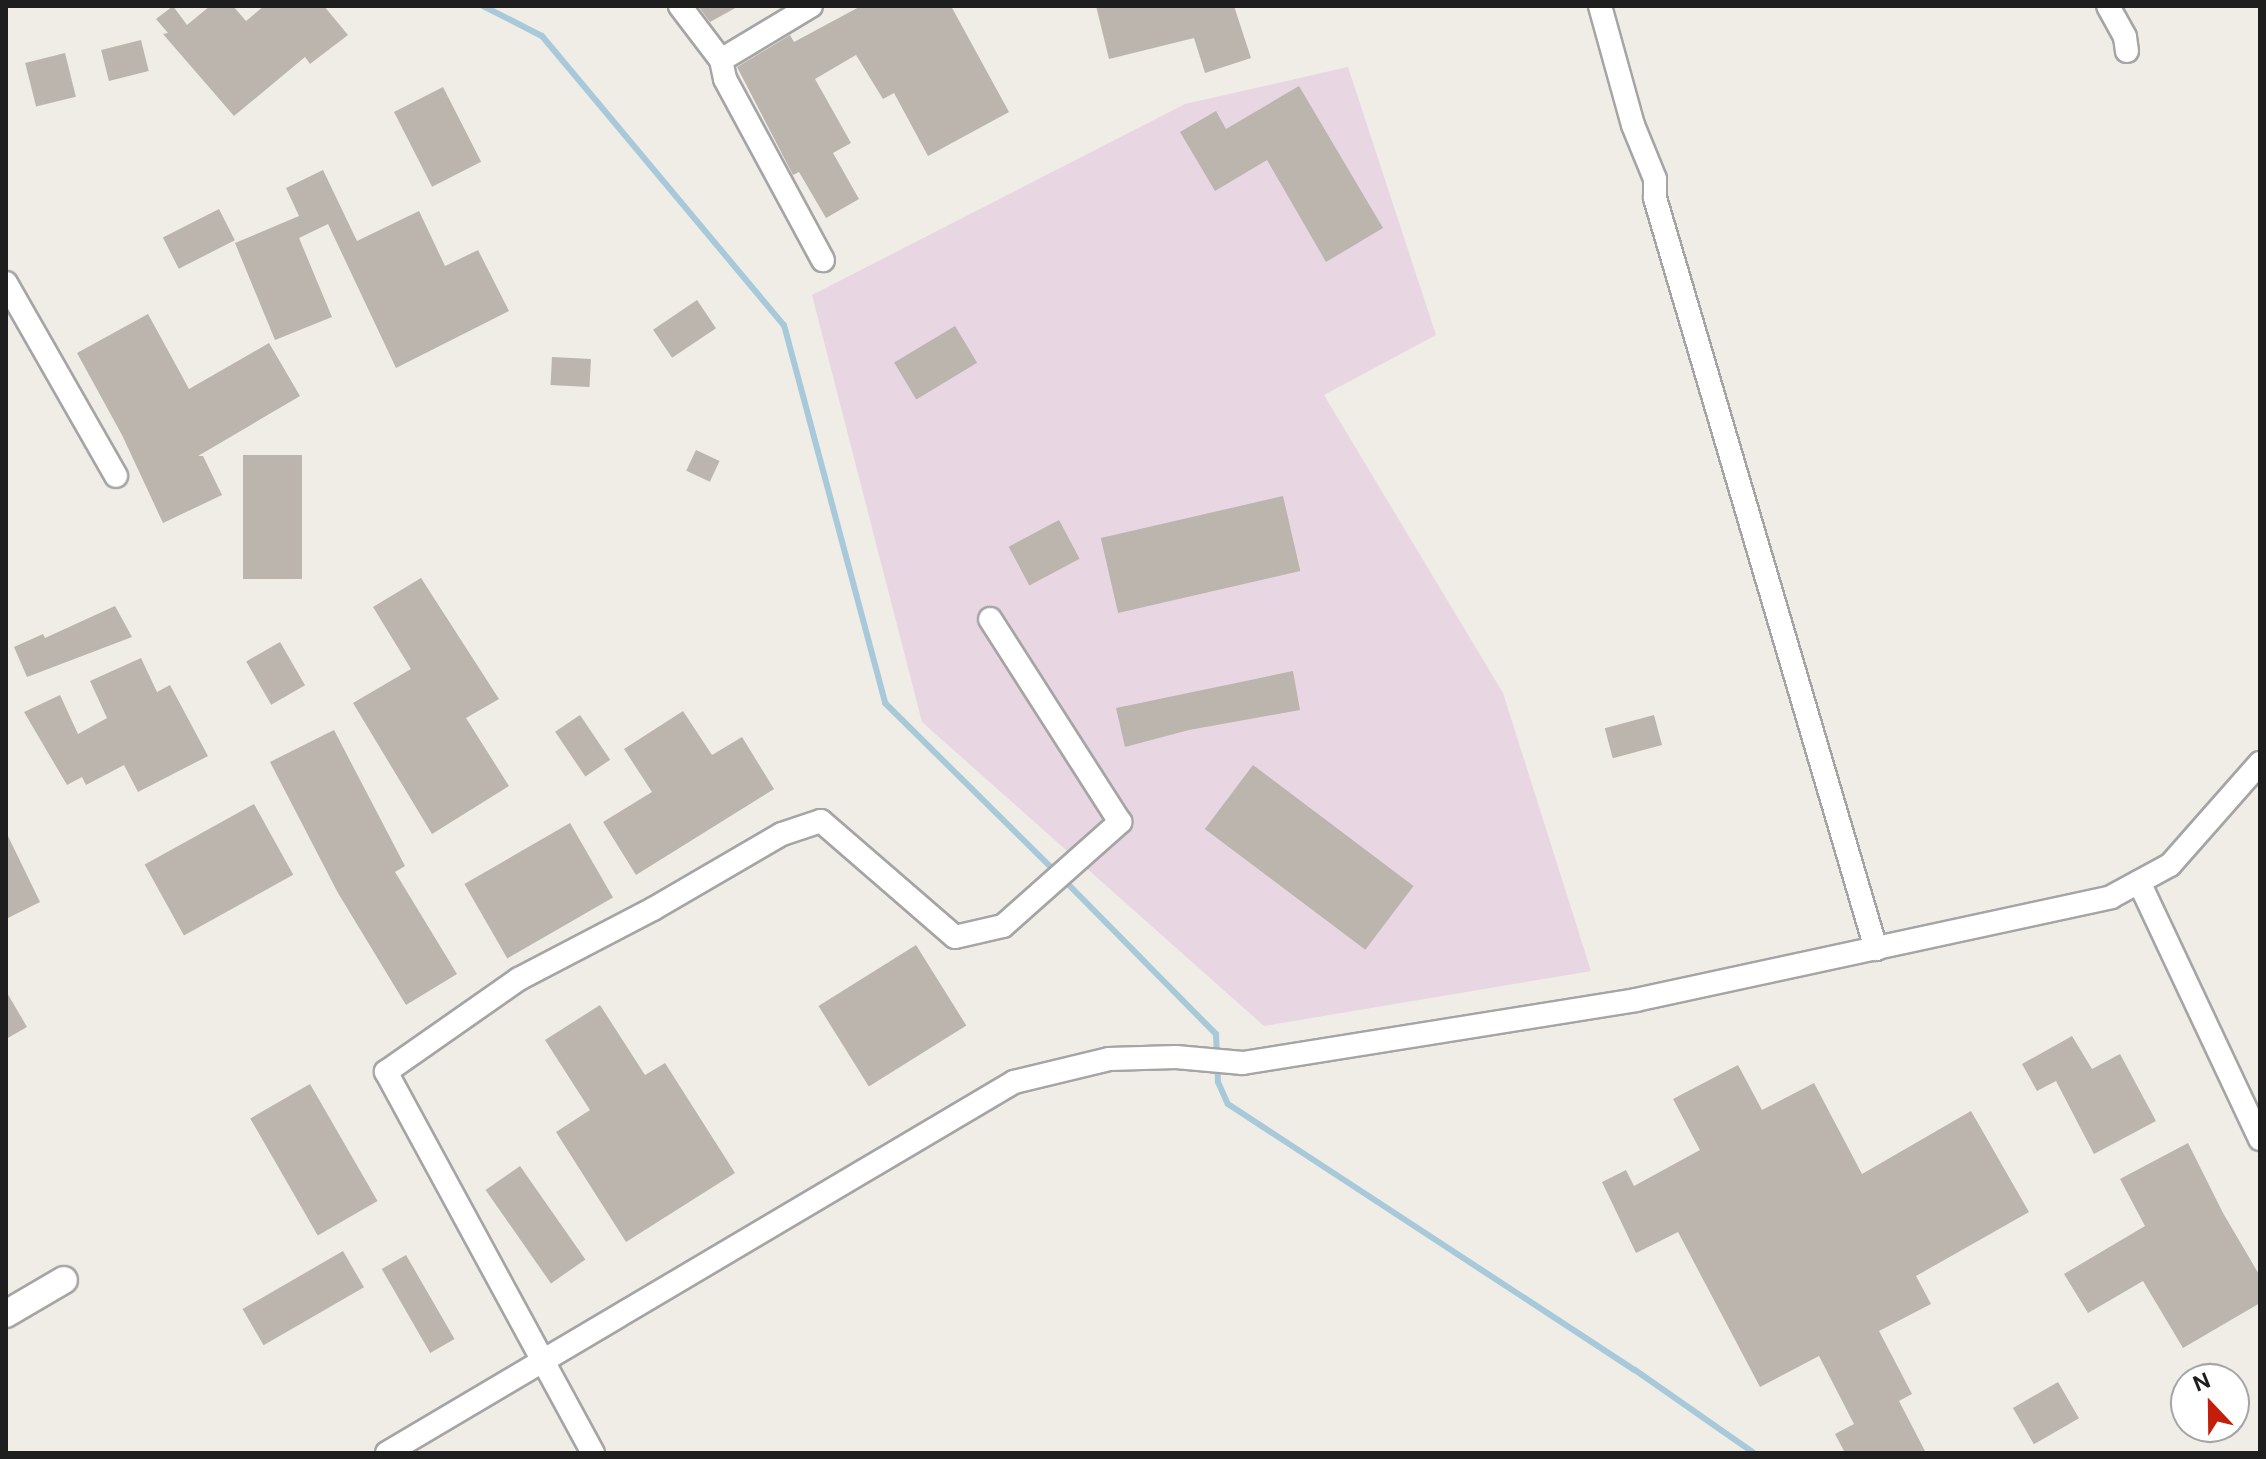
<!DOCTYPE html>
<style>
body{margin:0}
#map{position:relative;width:2266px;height:1459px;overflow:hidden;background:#efede5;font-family:"DM Sans",sans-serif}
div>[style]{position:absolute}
.industrial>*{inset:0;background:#e8d7e3}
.stream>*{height:6px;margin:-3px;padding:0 3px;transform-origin:3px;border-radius:3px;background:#a7c9da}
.building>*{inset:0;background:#bbb5ae;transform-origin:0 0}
.roads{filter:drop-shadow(2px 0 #a5a5a5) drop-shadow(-2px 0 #a5a5a5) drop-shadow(0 2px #a5a5a5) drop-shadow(0 -2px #a5a5a5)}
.minor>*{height:22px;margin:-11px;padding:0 11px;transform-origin:11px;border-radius:11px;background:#fff}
.tertiary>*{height:26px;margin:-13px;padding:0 13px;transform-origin:13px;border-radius:13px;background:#fff}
span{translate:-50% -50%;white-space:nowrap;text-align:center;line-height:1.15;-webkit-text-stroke:7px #fff;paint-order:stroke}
.frame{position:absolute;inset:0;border:8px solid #1e1e1e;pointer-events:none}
.north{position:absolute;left:2170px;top:1363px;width:80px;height:80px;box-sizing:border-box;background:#fff;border:2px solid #a5a5a5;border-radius:50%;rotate:338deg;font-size:22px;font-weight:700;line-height:32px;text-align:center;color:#1e1e1e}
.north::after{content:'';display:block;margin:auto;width:28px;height:36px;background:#c41d09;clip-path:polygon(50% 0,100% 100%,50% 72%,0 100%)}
</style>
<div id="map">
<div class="industrial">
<div style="clip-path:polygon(1348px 67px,1436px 335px,1324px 395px,1503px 693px,1591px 971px,1264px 1026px,922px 722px,812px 295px,1185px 104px)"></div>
</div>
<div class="stream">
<div style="left:483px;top:6px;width:66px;rotate:27deg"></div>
<div style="left:542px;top:36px;width:377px;rotate:50.1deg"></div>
<div style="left:784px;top:325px;width:391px;rotate:75deg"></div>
<div style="left:885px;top:703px;width:239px;rotate:44.7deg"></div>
<div style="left:1063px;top:879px;width:218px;rotate:45.4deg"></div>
<div style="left:1216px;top:1034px;width:48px;rotate:87.6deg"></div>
<div style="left:1218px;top:1082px;width:24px;rotate:66deg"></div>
<div style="left:1228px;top:1104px;width:486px;rotate:33.2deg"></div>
<div style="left:1635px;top:1370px;width:145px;rotate:34.9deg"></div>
</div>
<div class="building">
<div style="clip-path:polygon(173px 6px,187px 25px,210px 6px,233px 6px,246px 21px,264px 6px,324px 6px,348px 35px,310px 64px,305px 57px,234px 116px,163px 34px,168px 33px,156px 19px)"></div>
<div style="clip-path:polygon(698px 6px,739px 6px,710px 22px)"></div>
<div style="clip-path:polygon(861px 6px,951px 6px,1009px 112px,928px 156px,894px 93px,883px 99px,856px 55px,815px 79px,851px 143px,833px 153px,859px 199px,826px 218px,799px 172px,793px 175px,737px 67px,790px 35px,794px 42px)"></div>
<div style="clip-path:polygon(1096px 6px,1234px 6px,1251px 58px,1205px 73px,1194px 38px,1109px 59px)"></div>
<div style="left:141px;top:40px;width:32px;height:41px;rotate:76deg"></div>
<div style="left:65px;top:53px;width:45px;height:41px;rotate:76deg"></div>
<div style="clip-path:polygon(1299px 86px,1383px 228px,1326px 262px,1267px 160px,1215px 191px,1180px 132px,1216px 111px,1226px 129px)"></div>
<div style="left:443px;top:87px;width:84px;height:55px;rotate:63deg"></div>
<div style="clip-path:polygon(323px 170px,357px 241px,419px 211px,445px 266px,478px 250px,509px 311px,396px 368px,328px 224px,299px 238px,332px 317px,275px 340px,235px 243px,299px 216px,286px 188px)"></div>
<div style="left:219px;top:209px;width:35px;height:63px;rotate:63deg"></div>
<div style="left:697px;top:300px;width:34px;height:53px;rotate:56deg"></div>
<div style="clip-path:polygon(148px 314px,189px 389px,269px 343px,300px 396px,198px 456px,203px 456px,222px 495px,163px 523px,122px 435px,77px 353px)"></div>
<div style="left:955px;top:326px;width:43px;height:71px;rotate:59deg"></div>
<div style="left:552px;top:357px;width:39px;height:28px;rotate:3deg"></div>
<div style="left:696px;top:450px;width:26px;height:23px;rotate:25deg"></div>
<div style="left:243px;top:455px;width:59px;height:124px"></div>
<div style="left:1283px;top:496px;width:77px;height:187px;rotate:77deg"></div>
<div style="left:1059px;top:520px;width:44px;height:57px;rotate:62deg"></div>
<div style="clip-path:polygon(421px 578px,499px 699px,466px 718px,509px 786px,432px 834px,353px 703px,411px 669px,373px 607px)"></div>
<div style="clip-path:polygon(115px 606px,132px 637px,27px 677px,14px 647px,43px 634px,45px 638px)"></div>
<div style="left:280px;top:642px;width:50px;height:39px;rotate:60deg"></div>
<div style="clip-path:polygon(141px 658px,157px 692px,170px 685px,208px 756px,138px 792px,124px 765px,86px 785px,82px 777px,67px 785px,24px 712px,60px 695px,78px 734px,107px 718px,90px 681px)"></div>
<div style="clip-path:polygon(1293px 671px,1300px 710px,1189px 730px,1125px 747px,1116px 708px)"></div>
<div style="clip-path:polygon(683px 711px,712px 755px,742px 737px,774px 789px,636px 875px,603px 822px,652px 792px,624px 749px)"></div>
<div style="left:580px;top:715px;width:54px;height:30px;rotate:56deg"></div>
<div style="left:1654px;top:715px;width:31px;height:51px;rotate:75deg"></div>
<div style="clip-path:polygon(334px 730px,405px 866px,395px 872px,457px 974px,406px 1005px,338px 893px,270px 762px)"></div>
<div style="left:1253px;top:765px;width:201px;height:80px;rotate:37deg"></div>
<div style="left:254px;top:804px;width:81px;height:125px;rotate:61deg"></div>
<div style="left:570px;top:823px;width:86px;height:122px;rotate:60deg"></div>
<div style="clip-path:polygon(6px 832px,40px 902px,6px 919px)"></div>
<div style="left:916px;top:945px;width:95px;height:115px;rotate:58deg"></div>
<div style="clip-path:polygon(6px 991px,27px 1027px,6px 1039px)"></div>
<div style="clip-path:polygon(600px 1005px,645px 1075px,665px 1063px,735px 1173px,626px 1242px,556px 1132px,590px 1110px,545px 1040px)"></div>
<div style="clip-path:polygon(2072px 1036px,2092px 1069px,2120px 1054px,2156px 1121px,2094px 1154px,2056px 1081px,2037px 1091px,2022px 1064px)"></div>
<div style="clip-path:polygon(1738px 1065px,1762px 1110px,1814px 1083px,1862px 1174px,1971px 1111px,2029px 1212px,1916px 1276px,1931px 1304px,1879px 1331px,1912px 1394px,1899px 1401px,1926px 1453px,1845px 1453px,1835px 1434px,1854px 1424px,1819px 1356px,1760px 1387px,1678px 1232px,1636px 1253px,1602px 1182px,1626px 1170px,1634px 1186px,1700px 1150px,1673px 1099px)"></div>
<div style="left:310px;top:1084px;width:135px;height:69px;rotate:60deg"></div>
<div style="clip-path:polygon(2188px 1143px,2223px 1213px,2260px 1276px,2260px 1303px,2183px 1348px,2143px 1281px,2088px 1313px,2064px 1274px,2145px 1226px,2120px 1179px)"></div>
<div style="left:520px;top:1166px;width:114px;height:42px;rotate:55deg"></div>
<div style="left:343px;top:1251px;width:42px;height:116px;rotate:60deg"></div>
<div style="left:406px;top:1255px;width:97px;height:28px;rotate:60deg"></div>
<div style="left:2058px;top:1382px;width:42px;height:52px;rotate:60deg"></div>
</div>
<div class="roads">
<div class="minor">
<div style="left:680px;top:6px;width:68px;rotate:52.8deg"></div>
<div style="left:721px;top:60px;width:19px;rotate:78deg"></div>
<div style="left:725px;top:79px;width:206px;rotate:61.6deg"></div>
<div style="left:1600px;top:6px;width:123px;rotate:74.5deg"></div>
<div style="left:1633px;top:125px;width:58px;rotate:67.8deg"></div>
<div style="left:1655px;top:179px;width:19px;rotate:90deg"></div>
<div style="left:1655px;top:198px;width:783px;rotate:73.6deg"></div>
<div style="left:2108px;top:6px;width:35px;rotate:61deg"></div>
<div style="left:2125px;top:37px;width:14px;rotate:82deg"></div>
<div style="left:721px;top:60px;width:105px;rotate:-31deg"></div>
<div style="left:6px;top:283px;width:222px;rotate:60.3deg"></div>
<div style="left:2139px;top:882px;width:284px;rotate:64.8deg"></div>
<div style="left:387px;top:1453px;width:729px;rotate:-30.61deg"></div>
<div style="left:1014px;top:1082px;width:98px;rotate:-13.6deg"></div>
<div style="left:1109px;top:1059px;width:67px;rotate:-1.7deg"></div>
<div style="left:1176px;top:1057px;width:67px;rotate:5.1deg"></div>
<div style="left:1243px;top:1063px;width:398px;rotate:-9.1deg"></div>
<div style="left:1636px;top:1000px;width:486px;rotate:-12.2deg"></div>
<div style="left:2111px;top:897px;width:67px;rotate:-28.5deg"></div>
<div style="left:2170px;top:865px;width:136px;rotate:-48.6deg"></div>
<div style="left:593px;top:1453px;width:434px;rotate:-118.5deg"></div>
<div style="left:386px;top:1072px;width:162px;rotate:-35deg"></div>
<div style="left:519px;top:979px;width:151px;rotate:-27.6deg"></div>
<div style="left:653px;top:909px;width:149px;rotate:-30.2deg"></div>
<div style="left:782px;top:834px;width:41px;rotate:-18.4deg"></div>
<div style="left:821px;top:821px;width:177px;rotate:40.9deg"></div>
<div style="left:955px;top:937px;width:49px;rotate:-12.9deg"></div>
<div style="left:1003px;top:926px;width:157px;rotate:-41.6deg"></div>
<div style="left:1120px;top:822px;width:241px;rotate:-122.6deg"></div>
</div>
<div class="tertiary">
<div style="left:6px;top:1314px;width:67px;rotate:-30.4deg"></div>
</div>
</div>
<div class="frame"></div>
<div class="north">N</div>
</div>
